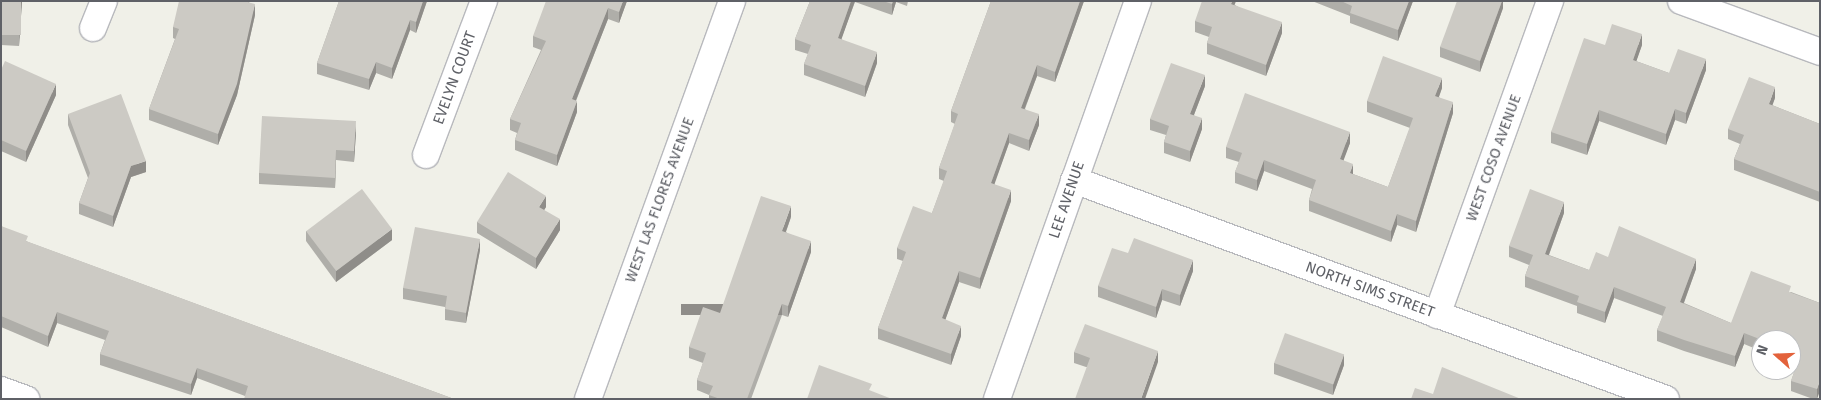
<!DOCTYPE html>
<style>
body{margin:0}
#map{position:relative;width:1821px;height:400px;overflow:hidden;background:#f0f0e8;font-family:"Fira Sans",sans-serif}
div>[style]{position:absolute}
.roads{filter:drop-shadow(1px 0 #b8b9bd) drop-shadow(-1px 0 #b8b9bd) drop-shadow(0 1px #b8b9bd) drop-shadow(0 -1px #b8b9bd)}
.minor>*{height:26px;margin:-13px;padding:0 13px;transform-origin:13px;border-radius:13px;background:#fff}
.wall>*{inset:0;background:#afaea9}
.shaded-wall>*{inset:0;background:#8f8d89;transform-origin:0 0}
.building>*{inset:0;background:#cccac4;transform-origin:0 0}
span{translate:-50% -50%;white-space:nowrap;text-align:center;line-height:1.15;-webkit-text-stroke:5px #fff;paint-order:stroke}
.street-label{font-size:15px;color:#5f6167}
.frame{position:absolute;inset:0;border:2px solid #5f6167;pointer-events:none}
.north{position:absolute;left:1751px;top:330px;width:50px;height:50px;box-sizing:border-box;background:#fff;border:1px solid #bfc0c2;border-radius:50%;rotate:290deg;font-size:14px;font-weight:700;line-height:20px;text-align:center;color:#5f6167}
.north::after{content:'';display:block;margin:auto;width:18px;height:22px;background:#e3623b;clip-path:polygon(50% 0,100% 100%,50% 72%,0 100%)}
</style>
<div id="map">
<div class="roads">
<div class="minor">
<div style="left:1681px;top:1px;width:148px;rotate:20.1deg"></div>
<div style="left:93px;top:28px;width:29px;rotate:-68deg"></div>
<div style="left:426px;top:155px;width:165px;rotate:-69.4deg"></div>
<div style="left:1074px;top:180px;width:631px;rotate:20.3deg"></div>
<div style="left:1437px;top:315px;width:334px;rotate:-70.2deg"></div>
<div style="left:1px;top:390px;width:27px;rotate:20deg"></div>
<div style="left:588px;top:399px;width:423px;rotate:-70.1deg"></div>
<div style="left:997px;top:399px;width:422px;rotate:-70.5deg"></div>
</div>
</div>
<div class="wall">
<div style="clip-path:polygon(1px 1px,22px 1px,19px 46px,1px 45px)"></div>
<div style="clip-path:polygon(339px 1px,427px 1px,416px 33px,410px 30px,392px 79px,376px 73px,369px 90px,317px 74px,317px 63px)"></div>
<div style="clip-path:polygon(627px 1px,619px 23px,608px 19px,576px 101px,577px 112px,557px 166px,515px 150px,515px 140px,517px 133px,510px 130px,510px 119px,541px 50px,533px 47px,533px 36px)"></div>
<div style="clip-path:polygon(810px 1px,908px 1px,907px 6px,896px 2px,892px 15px,855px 2px,841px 39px,877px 63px,865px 97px,804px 75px,804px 64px,808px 54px,795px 50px,795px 39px)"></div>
<div style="clip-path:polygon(991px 1px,1084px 1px,1055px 82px,1037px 76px,1025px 109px,1039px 125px,1029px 151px,1009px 143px,994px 184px,1011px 201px,980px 289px,959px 282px,945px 320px,961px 336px,951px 365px,878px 339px,878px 328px,903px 261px,897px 259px,897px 248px,932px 213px,944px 181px,939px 179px,939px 168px,955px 124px,951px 122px,951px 111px)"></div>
<div style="clip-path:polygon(1312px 1px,1413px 1px,1398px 41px,1350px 23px,1350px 16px)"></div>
<div style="clip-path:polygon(1503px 1px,1503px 8px,1480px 72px,1440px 57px,1440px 47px)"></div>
<div style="clip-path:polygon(249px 2px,255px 15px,237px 95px,218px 145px,149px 120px,149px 109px,175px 39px,173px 38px,173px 27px)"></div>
<div style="clip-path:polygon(1235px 5px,1282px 33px,1266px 76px,1207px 54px,1207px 43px,1209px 37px,1195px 32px,1195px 21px)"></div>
<div style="clip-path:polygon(1605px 45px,1642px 45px,1636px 61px,1669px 73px,1706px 70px,1686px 124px,1675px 120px,1666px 145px,1599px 121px,1587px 155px,1551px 143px,1551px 132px)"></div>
<div style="clip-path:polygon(1px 70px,56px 95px,26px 162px,1px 151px)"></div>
<div style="clip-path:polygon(1205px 86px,1194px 115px,1202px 129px,1190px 162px,1164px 153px,1164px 142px,1166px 135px,1150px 130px,1150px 119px)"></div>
<div style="clip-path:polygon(1442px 88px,1439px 97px,1453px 113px,1416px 232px,1397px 225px,1391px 242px,1309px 211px,1309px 200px,1312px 189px,1264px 171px,1257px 191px,1235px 183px,1235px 172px,1239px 162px,1226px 158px,1226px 147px,1350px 143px,1343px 160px,1353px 174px,1388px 187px,1410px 128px,1367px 112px,1367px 101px)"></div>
<div style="clip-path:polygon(1775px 98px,1772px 105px,1820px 124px,1820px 202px,1734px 170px,1734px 159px,1740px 144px,1728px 139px,1728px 129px)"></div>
<div style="clip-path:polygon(68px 114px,146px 172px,131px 177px,113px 227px,79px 214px,79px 203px,88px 178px,68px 125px)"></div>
<div style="clip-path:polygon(356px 132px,354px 162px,336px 160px,335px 188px,259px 184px,259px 173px)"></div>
<div style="clip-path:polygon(546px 207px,544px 210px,560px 230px,536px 269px,477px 233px,477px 222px)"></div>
<div style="clip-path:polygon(1564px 213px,1549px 255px,1589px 270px,1608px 257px,1696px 269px,1684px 303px,1731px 323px,1791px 292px,1820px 303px,1817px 399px,1813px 399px,1791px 391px,1791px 381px,1797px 364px,1791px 362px,1791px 340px,1761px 340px,1761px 351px,1744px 344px,1735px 367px,1684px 351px,1657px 341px,1657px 330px,1663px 316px,1614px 298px,1605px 323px,1577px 313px,1577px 306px,1525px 287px,1525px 276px,1529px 265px,1509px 257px,1509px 246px)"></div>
<div style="clip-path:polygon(791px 217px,786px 232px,811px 252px,788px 317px,782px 315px,751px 399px,709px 399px,709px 395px,697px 390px,697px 380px,703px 363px,689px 358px,689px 347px,720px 313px)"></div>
<div style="clip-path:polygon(1px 226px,28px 242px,454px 399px,245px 396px,197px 378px,191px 395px,100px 365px,100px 354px,105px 340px,57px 323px,48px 347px,1px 327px)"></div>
<div style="clip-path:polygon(306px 231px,392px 240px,336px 282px,306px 241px)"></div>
<div style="clip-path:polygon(480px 250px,466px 323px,445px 320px,445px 307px,403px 299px,403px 288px)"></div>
<div style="clip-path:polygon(1128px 253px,1193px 271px,1180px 306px,1162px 300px,1156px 318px,1098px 297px,1098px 286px)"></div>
<div style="clip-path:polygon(1074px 352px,1158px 362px,1086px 367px,1074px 363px)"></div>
<div style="clip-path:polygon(1274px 363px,1344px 365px,1333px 395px,1274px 374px)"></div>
</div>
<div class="shaded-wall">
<div style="clip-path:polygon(21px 1px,22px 1px,19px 46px,19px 36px)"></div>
<div style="clip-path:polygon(423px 1px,427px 1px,416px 33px,416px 22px)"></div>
<div style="clip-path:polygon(623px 1px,627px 1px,619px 23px,619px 12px)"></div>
<div style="clip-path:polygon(851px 1px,855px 1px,838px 49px,838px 38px)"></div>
<div style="clip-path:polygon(893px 1px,896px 1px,896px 2px,892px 15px,892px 4px)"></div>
<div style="clip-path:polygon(1080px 1px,1084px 1px,1055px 82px,1055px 72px)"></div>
<div style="clip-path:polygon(1232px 1px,1236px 1px,1231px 15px,1231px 4px)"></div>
<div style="clip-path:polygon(1409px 1px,1413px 1px,1398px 41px,1398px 30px)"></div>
<div style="clip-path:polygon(1502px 1px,1503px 1px,1503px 8px,1480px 72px,1480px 61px)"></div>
<div style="clip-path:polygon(255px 4px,255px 15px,237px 95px,218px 145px,218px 134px)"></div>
<div style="clip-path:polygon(608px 8px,608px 19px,572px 110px,572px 99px)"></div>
<div style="clip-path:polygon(410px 20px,410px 30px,392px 79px,392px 68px)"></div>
<div style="clip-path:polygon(1282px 22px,1282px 33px,1266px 76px,1266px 65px)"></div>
<div style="clip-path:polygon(1642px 34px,1642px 45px,1633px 71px,1633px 60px)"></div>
<div style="clip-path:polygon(877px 52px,877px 63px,865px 97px,865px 86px)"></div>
<div style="clip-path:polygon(1706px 59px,1706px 70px,1686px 124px,1686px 113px)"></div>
<div style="clip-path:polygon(376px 62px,376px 73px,369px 90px,369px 79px)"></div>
<div style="clip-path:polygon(1037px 65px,1037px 76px,1021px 118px,1021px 108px)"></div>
<div style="clip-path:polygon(1205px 75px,1205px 86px,1190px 125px,1190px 114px)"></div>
<div style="clip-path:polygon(1442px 78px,1442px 88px,1435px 107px,1435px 96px)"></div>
<div style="clip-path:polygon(56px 84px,56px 95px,26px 162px,26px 151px)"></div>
<div style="clip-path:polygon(1775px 87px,1775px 98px,1769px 115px,1769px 104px)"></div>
<div style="clip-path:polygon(577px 101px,577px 112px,557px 166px,557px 155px)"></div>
<div style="clip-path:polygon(1453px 102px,1453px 113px,1416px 232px,1416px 221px)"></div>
<div style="clip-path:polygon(1675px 109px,1675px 120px,1666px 145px,1666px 134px)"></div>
<div style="clip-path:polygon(1599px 110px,1599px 121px,1587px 155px,1587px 144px)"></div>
<div style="clip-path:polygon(1039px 114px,1039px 125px,1029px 151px,1029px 140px)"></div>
<div style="clip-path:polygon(1202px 118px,1202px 129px,1190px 162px,1190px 151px)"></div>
<div style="clip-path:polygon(356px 121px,356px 132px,354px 162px,354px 151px)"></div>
<div style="clip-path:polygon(1350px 132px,1350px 143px,1340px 170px,1340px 159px)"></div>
<div style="clip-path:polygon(1009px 133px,1009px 143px,991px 194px,991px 183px)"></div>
<div style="clip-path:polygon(336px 150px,336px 160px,335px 188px,335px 178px)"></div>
<div style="clip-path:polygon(1264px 160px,1264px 171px,1257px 191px,1257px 180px)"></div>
<div style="clip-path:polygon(146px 161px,146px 172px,131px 177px,113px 227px,113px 216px,131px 166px)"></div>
<div style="clip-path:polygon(1353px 164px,1353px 175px,1350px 173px)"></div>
<div style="clip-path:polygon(1011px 190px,1011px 201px,980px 289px,980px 278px)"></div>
<div style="clip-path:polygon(546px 196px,546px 207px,539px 218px,539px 207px)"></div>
<div style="clip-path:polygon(1564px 202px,1564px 213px,1545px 265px,1545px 254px)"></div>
<div style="clip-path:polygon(791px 206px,791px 217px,782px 242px,782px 231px)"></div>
<div style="clip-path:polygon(1397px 214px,1397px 225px,1391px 242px,1391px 231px)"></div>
<div style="clip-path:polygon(560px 219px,560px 230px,536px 269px,536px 258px)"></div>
<div style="clip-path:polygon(392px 229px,392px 240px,336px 282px,336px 271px)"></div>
<div style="clip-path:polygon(480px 239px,480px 250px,466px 323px,466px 313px)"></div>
<div style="clip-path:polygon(811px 241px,811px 252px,788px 317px,788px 306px)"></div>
<div style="clip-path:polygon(1696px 259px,1696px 269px,1680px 313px,1680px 302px)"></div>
<div style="clip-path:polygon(1193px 260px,1193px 271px,1180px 306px,1180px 295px)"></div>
<div style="clip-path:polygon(959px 271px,959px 282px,942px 329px,942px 318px)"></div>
<div style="clip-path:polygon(1614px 287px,1614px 298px,1605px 323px,1605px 312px)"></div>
<div style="clip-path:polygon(1162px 289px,1162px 300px,1156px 318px,1156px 307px)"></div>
<div style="left:782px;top:304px;width:11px;height:101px;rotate:90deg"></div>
<div style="clip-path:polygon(57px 312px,57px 323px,48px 347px,48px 336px)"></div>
<div style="clip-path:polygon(961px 326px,961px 336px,951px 365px,951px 354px)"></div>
<div style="clip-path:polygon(1744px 333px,1744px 344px,1735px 367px,1735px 356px)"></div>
<div style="clip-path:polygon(1158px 351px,1158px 362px,1145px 399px,1141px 399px)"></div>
<div style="clip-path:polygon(1344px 354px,1344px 365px,1333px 395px,1333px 384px)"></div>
<div style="clip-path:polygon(197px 368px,197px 378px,191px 395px,191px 384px)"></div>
<div style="clip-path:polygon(1820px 380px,1820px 391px,1817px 399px,1817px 389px)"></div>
</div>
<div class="building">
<div style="left:1px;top:1px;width:20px;height:34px"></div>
<div style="clip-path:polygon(179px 1px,247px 1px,247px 2px,255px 4px,237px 84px,218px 134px,149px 109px,179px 29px,173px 27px)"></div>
<div style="clip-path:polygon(339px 1px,423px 1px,416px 22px,410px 20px,392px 68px,376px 62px,369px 79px,317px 63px)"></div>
<div style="clip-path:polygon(546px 1px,623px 1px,619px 12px,608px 8px,572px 99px,577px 101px,557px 155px,515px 140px,521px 123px,510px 119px,546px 41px,533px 36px)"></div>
<div style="clip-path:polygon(810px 1px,851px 1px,838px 38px,877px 52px,865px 86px,804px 64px,811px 45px,795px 39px)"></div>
<div style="clip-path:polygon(883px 1px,893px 1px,892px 4px)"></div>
<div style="clip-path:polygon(991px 1px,1080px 1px,1055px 72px,1037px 65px,1021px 108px,1039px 114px,1029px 140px,1009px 133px,991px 183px,1011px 190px,980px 278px,959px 271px,942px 318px,961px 326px,951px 354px,878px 328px,906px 252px,897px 248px,913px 206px,932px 213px,947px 171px,939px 168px,958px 114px,951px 111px)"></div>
<div style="clip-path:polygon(1202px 1px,1232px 1px,1231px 4px,1282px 22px,1266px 65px,1207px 43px,1212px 27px,1195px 21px)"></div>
<div style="clip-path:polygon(1341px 1px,1409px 1px,1398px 30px,1350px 13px,1352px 6px)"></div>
<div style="clip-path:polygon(1457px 1px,1502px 1px,1480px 61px,1440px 47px)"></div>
<div style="clip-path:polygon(1612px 24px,1642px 34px,1633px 60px,1669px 73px,1678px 49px,1706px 59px,1686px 113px,1675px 109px,1666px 134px,1599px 110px,1587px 144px,1551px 132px,1584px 38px,1605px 45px)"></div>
<div style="clip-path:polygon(1383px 56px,1442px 78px,1435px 96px,1453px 102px,1416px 221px,1397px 214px,1391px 231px,1309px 200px,1316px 180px,1264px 160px,1257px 180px,1235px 172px,1242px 153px,1226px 147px,1245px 93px,1350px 132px,1340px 159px,1353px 164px,1350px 173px,1388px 187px,1413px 118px,1367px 101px)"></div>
<div style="clip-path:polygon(5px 61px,56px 84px,26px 151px,1px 140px,1px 70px)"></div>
<div style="clip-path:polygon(1171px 63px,1205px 75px,1190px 114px,1202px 118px,1190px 151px,1164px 142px,1169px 126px,1150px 119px)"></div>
<div style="clip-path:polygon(1749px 77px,1775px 87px,1769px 104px,1820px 124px,1820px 192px,1734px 159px,1744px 135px,1728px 129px)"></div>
<div style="clip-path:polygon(121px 94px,146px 161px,131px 166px,113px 216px,79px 203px,90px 173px,68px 114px)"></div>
<div style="clip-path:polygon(262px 116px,356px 121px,354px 151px,336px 150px,335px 178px,259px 173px)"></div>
<div style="clip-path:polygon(508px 172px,546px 196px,539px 207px,560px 219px,536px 258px,477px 222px)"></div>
<div style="left:362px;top:189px;width:50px;height:70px;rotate:53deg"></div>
<div style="clip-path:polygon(1530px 189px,1564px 202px,1545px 254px,1589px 270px,1596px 252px,1608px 257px,1619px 226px,1696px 259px,1680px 302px,1731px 323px,1751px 271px,1791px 286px,1789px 292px,1820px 303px,1820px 380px,1817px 389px,1791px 381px,1800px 355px,1791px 351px,1791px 340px,1762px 340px,1744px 333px,1735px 356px,1684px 340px,1657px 330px,1666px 307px,1614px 287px,1605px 312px,1577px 302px,1579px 296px,1525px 276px,1533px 255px,1509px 246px)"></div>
<div style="clip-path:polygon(761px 196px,791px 206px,782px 231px,811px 241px,788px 306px,782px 304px,747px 399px,720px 399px,709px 395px,713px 386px,697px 380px,706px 353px,689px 347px,703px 307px,720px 313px)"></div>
<div style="clip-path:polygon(1px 226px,28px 236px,26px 241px,454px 399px,244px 399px,248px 386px,197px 368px,191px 384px,100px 354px,109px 331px,57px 312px,48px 336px,1px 316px)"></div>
<div style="clip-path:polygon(415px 227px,480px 239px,466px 313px,445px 309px,447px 296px,403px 288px)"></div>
<div style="clip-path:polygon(1134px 238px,1193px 260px,1180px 295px,1162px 289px,1156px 307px,1098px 286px,1112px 248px,1128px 253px)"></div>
<div style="clip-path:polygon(1085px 324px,1158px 351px,1141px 399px,1075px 399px,1090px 358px,1074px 352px)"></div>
<div style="left:1285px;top:333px;width:63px;height:32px;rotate:20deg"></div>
<div style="clip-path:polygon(819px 365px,872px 384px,869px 390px,892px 399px,807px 399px)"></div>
<div style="clip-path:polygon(1442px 367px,1521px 399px,1411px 399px,1415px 388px,1433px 394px)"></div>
</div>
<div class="street-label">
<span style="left:455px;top:78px;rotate:-70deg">EVELYN COURT</span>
<span style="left:1494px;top:158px;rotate:-70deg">WEST COSO AVENUE</span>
<span style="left:660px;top:200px;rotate:-70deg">WEST LAS FLORES AVENUE</span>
<span style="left:1067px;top:200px;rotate:-71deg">LEE AVENUE</span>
<span style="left:1370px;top:290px;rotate:20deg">NORTH SIMS STREET</span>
</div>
<div class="frame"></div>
<div class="north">N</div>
</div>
